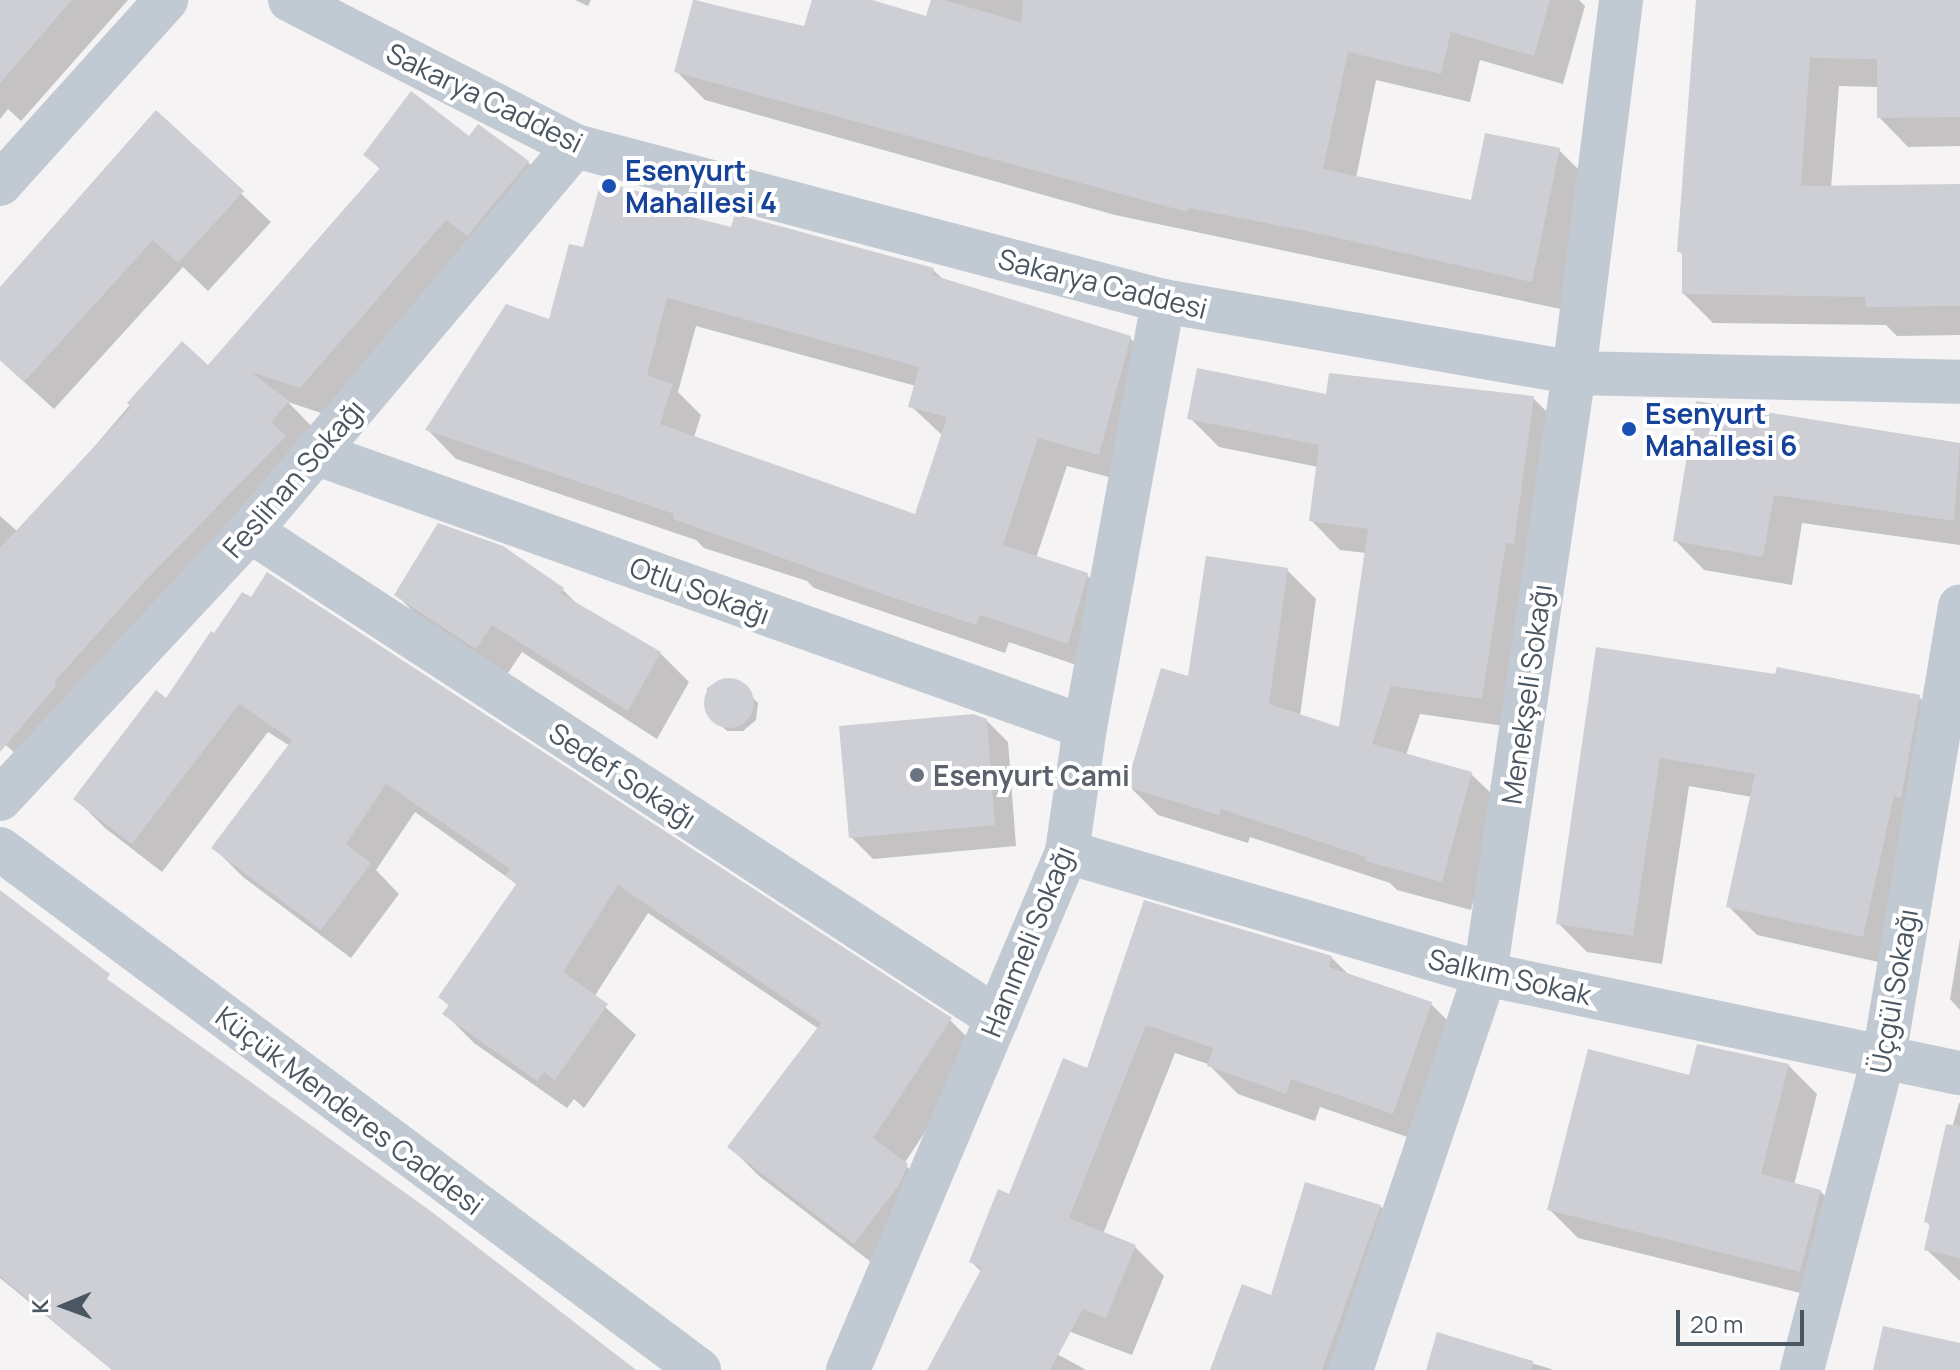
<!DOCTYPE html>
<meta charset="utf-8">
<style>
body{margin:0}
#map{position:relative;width:1960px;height:1370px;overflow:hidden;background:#f5f3f3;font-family:Manrope,sans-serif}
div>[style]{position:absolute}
.shadow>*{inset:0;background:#0003}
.building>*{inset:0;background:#cdcfd5}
.round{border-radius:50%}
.minor>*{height:44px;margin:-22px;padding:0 22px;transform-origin:22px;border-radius:22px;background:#c1cad2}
.dots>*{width:22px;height:22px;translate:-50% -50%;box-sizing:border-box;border:4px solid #fff;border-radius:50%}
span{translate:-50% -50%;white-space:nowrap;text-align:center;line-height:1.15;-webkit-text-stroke:8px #fff;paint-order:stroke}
.street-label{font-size:28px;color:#4a5661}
.transit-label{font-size:28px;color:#164399;font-weight:700}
.left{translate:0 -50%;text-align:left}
.worship-label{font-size:28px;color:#5b616d;font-weight:700}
.north{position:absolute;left:24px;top:1266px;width:80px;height:80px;-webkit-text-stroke:6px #fff;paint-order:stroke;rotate:269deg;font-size:22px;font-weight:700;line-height:32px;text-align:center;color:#4a5661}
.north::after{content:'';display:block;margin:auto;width:28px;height:36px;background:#4a5661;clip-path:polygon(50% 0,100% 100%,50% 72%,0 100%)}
.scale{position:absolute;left:1676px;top:1310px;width:128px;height:36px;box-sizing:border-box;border:4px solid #4a5661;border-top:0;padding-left:10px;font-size:24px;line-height:28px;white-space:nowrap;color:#4a5661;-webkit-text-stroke:6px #fff;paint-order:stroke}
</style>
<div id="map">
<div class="shadow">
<div style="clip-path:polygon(0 0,128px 0,21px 121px,8px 109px,0 119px)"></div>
<div style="clip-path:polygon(575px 0,591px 0,588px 6px)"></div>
<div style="clip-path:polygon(695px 0,806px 29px,814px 0,865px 0,928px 18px,932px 0,1579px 0,1585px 6px,1563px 84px,1480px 60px,1470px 102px,1376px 80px,1356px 178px,1472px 203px,1559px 150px,1588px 179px,1561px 309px,1115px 215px,705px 100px,676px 71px)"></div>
<div style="clip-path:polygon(1698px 0,1960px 0,1960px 146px,1908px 147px,1879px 117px,1879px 87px,1839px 86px,1831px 188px,1960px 186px,1960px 335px,1897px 336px,1886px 325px,1713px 323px,1684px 294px,1684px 256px,1679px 251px)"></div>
<div style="clip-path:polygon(156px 113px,271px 222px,208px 291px,183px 267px,54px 409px,0 360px,0 289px)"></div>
<div style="clip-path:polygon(469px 138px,528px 162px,557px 191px,330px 416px,288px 402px,317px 432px,37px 772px,0 740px,0 516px,17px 531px,29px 523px,182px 344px,208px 368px,381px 170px,365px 155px)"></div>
<div style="clip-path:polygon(evenodd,661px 200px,676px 215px,733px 230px,933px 270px,945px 281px,1130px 338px,1159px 367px,1128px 482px,1067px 466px,1036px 558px,1087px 575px,1116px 604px,1097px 672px,1009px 642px,1005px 653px,814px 588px,807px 581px,704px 548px,696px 540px,456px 459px,428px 430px,550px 321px,584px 250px,661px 200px,696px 326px,916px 386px,911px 406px,943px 436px,917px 516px,694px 437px,701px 415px,678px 392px,696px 326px)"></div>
<div style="clip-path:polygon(1328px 396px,1533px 398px,1562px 427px,1511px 727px,1420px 714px,1406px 755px,1471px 774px,1501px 803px,1471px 910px,1397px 890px,1390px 883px,1250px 837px,1248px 843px,1158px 815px,1129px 786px,1190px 678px,1287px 570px,1316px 599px,1300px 716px,1340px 729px,1366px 553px,1340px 550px,1311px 520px,1318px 467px,1219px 447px,1190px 418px)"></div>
<div style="clip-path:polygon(1697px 403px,1960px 445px,1960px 545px,1802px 523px,1792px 585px,1704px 570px,1675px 540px)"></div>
<div style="clip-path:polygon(562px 589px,581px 608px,660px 653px,689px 682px,657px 739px,522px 652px,506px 676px,425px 624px,396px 594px)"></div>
<div style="clip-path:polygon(211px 634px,950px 1020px,979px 1049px,904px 1164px,936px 1195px,884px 1272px,759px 1176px,730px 1147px,819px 1029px,648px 913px,594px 997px,636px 1035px,584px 1108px,574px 1099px,567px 1108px,474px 1043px,445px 1014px,450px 1007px,440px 997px,518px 885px,415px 812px,376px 870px,399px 894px,351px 958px,243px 877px,214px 848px,290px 746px,268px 732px,162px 872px,105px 828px,76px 799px,167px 701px)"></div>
<div style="clip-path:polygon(1597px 649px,1919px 697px,1948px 726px,1892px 965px,1757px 935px,1728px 906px,1752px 797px,1689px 786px,1662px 964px,1587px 952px,1558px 923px)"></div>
<div style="clip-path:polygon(726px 679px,737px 681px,758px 703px,756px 720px,743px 731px,727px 731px,708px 714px,707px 688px)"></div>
<div style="clip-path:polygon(986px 720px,1008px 742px,1016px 846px,873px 859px,851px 837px)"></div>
<div style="clip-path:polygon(0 892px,135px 1002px,636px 1370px,112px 1370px,0 1278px)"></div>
<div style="clip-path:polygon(1145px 903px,1331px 957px,1350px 976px,1431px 1004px,1460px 1033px,1422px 1142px,1320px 1107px,1315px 1121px,1238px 1094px,1208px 1064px,1175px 1053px,1103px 1234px,1135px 1247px,1164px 1276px,1132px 1355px,1068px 1331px,1057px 1354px,1086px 1370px,929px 1370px,982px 1272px,971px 1262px,1088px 1071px)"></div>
<div style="clip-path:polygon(1960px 939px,1960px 1010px,1950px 999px)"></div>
<div style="clip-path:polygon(1788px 1065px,1817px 1094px,1794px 1185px,1820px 1191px,1849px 1220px,1829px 1300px,1578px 1238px,1549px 1209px,1690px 1077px)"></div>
<div style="clip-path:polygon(1959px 1103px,1960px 1103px,1960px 1281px,1926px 1249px,1931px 1227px,1926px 1221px)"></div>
<div style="clip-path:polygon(1380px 1206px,1409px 1235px,1360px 1370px,1215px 1370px,1272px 1297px)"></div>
<div style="clip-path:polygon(1438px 1335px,1551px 1369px,1552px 1370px,1428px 1370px)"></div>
</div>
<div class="building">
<div style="clip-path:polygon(0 0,72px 0,0 83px)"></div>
<div style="clip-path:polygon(693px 0,804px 26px,812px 0,872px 0,926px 16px,931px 0,944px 0,1021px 22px,1023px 0,1550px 0,1534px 56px,1451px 32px,1441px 74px,1348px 52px,1323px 169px,1471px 200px,1485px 133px,1560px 148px,1532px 282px,1311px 232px,1189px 208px,1187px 212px,674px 72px)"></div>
<div style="clip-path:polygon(1696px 0,1960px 0,1960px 117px,1877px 118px,1877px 59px,1810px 58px,1801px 186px,1960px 184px,1960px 306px,1866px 307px,1865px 297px,1682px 294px,1682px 252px,1677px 252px)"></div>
<div style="clip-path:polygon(411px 91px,469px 136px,478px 124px,529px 161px,467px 236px,446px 220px,300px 388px,251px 372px,289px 401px,271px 422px,286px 436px,142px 584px,54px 682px,57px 685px,0 752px,0 548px,131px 407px,127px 403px,182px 341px,208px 365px,380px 168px,363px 155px)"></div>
<div style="clip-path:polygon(156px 110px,244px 191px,178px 263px,153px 240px,24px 382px,0 360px,0 287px)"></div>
<div style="clip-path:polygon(evenodd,601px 181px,662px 198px,660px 209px,731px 227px,735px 214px,934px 268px,932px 275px,1131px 336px,1099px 455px,1038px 438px,1003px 545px,1088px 573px,1068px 644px,980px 615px,976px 625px,888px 596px,673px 519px,674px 514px,425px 430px,506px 304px,549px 319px,569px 244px,583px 247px,601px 181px,667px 298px,919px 367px,908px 407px,947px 417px,915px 514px,660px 424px,673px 384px,647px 375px,667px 298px)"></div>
<div style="clip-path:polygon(1197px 368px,1326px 394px,1329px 373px,1534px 396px,1514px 544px,1506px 543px,1482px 699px,1391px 686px,1372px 744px,1472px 772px,1442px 882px,1365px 861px,1366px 857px,1221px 809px,1219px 815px,1126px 787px,1161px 668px,1188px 676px,1206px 556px,1288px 568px,1269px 704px,1339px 727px,1368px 529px,1309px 521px,1319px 445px,1187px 419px)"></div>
<div style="clip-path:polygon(1696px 401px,1960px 443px,1954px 521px,1774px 495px,1763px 557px,1673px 541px)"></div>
<div style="clip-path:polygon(438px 523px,503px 546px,564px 588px,560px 593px,661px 652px,628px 711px,492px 625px,476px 649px,394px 595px)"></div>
<div style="clip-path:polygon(267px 572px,952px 1018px,873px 1138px,908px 1164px,899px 1185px,854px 1244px,727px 1147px,821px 1023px,618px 885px,563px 972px,608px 1004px,555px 1080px,544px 1072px,537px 1081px,442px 1014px,449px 1005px,438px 997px,517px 883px,505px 876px,510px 869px,386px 784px,346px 844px,371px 863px,321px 930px,211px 848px,292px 740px,239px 704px,132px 844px,73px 799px,156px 690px,166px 698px,211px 631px,214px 633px,242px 592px,251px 597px)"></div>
<div style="clip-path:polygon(1596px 647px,1775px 674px,1777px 667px,1920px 695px,1901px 798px,1894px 796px,1863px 937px,1726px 907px,1755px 774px,1660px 758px,1633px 936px,1556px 924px)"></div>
<div class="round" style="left:704px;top:678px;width:50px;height:50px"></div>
<div style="clip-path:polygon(973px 714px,987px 719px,995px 825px,849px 838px,839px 726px)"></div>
<div style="clip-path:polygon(0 890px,110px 974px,107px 979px,432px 1212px,636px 1370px,112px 1370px,0 1276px)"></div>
<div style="clip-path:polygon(1144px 900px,1332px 956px,1329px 967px,1432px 1002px,1393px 1114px,1291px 1079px,1286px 1094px,1207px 1066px,1213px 1048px,1146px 1025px,1069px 1218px,1136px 1245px,1106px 1318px,1083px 1309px,1050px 1370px,927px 1370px,982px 1268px,969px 1262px,998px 1189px,1009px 1194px,1063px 1058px,1087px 1068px)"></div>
<div style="clip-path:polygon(1697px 1044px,1789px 1064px,1761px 1174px,1821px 1190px,1800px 1272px,1547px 1210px,1588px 1049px,1689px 1075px)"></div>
<div style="clip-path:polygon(1946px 1124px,1960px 1126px,1960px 1258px,1924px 1250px,1930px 1223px,1924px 1222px)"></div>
<div style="clip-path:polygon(1305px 1182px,1381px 1205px,1322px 1370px,1210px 1370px,1242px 1284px,1271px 1295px)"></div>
<div style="clip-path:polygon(1883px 1326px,1960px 1343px,1960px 1370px,1873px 1370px)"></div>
<div style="clip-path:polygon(1437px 1332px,1533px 1361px,1532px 1370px,1426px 1370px)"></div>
</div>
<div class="minor">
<div style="left:290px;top:0;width:320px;rotate:27.1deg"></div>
<div style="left:575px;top:146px;width:608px;rotate:14.77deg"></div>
<div style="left:1163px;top:301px;width:417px;rotate:9.9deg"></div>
<div style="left:1574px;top:373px;width:386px;rotate:1.3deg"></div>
<div style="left:0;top:184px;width:248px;rotate:-47.9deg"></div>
<div style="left:315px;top:453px;width:817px;rotate:19.59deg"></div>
<div style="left:250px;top:531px;width:892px;rotate:33.1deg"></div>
<div style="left:0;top:799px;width:367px;rotate:-47deg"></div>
<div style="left:250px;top:531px;width:504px;rotate:-49.83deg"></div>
<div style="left:0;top:849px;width:872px;rotate:36.7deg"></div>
<div style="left:1067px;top:852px;width:435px;rotate:16.3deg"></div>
<div style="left:1485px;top:974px;width:485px;rotate:11.8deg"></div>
<div style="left:848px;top:1370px;width:562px;rotate:-67.08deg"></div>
<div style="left:1067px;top:852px;width:126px;rotate:-81.8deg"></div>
<div style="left:1085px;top:727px;width:433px;rotate:-79.6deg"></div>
<div style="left:1351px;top:1370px;width:418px;rotate:-71.3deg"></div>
<div style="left:1485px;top:974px;width:608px;rotate:-81.58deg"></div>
<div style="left:1574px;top:373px;width:376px;rotate:-82.8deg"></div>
<div style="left:1802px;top:1370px;width:325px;rotate:-75.4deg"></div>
<div style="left:1884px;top:1056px;width:456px;rotate:-80.4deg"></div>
</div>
<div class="dots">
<div style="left:609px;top:186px;background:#1a4fb4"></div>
<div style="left:1629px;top:429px;background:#1a4fb4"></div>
<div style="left:917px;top:775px;background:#6b7280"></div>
</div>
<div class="street-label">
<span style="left:485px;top:97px;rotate:26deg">Sakarya Caddesi</span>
<span style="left:1103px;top:283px;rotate:14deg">Sakarya Caddesi</span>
<span style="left:293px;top:478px;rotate:-49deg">Feslihan Sokağı</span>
<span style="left:700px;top:590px;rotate:20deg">Otlu Sokağı</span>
<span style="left:1526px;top:694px;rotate:-82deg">Menekşeli Sokağı</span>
<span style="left:623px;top:775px;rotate:33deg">Sedef Sokağı</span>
<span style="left:1027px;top:941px;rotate:-68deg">Hanımeli Sokağı</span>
<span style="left:1510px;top:976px;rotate:13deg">Salkım Sokak</span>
<span style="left:1893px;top:991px;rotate:-80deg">Üçgül Sokağı</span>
<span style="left:350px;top:1110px;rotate:37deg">Küçük Menderes Caddesi</span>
</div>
<div class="transit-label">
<span class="left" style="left:625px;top:186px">Esenyurt<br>Mahallesi 4</span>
<span class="left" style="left:1645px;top:429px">Esenyurt<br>Mahallesi 6</span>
</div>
<div class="worship-label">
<span class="left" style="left:933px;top:775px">Esenyurt Cami</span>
</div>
<div class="north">K</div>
<div class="scale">20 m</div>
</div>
